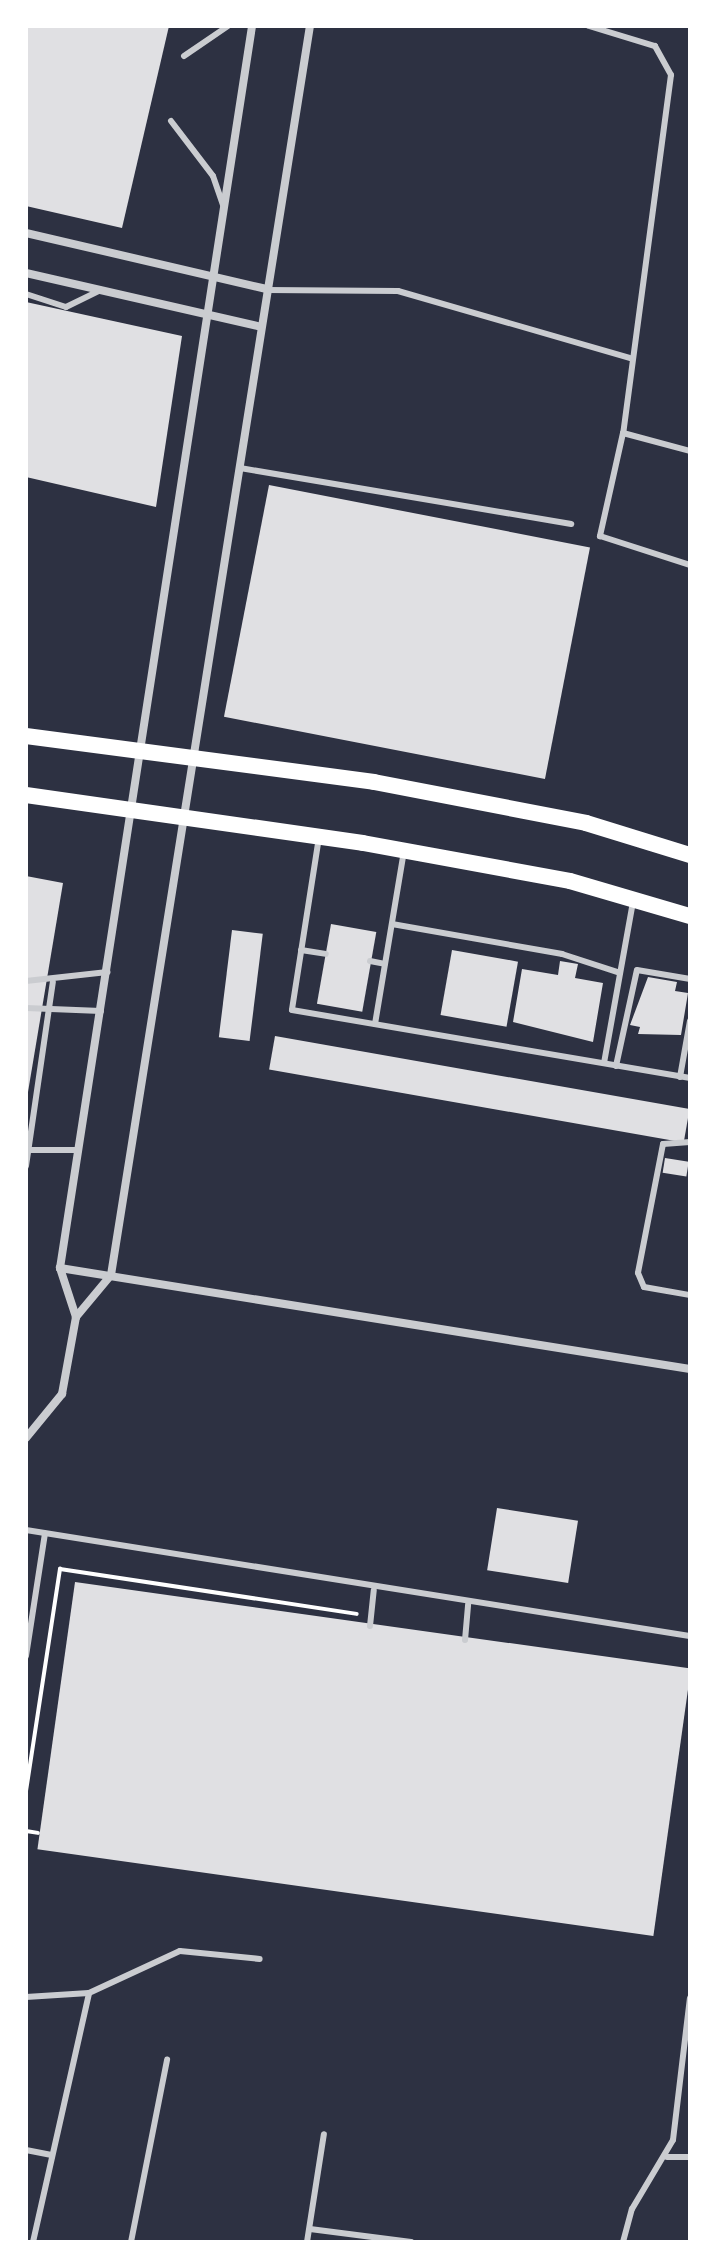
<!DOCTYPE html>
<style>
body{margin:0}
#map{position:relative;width:716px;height:2268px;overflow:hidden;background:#2d3142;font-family:"Noto Sans",sans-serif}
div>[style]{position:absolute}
.building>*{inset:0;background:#e0e0e3;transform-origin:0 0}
.path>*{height:4px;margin:-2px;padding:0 2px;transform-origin:2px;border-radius:2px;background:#fff}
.service>*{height:6px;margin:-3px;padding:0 3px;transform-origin:3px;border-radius:3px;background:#caccd0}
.minor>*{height:8px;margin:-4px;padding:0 4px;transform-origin:4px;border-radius:4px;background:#caccd0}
.secondary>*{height:16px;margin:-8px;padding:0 8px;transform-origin:8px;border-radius:8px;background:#fff}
.tram>*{height:2px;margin:-1px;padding:0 1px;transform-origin:1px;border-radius:1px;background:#abadb3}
span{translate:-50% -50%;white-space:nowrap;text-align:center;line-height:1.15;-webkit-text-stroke:7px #fff;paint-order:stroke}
.frame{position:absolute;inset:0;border:28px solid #fff;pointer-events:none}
</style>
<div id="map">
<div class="building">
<div style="clip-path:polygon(26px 26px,169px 26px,122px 228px,26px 206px)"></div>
<div style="clip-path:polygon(26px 302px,182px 336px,156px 507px,26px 477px)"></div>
<div style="left:269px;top:485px;width:327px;height:236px;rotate:11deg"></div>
<div style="clip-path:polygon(26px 876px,63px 883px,28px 1092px,26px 1091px)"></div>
<div style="left:331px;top:924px;width:46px;height:81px;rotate:10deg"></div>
<div style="left:232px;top:930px;width:31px;height:108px;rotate:7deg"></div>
<div style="left:452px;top:950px;width:67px;height:66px;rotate:10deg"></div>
<div style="clip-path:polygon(560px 961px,578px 964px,575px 978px,603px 983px,593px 1042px,513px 1022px,522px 969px,558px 975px)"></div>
<div style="clip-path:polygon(648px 977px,677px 982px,675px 991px,688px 993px,681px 1035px,638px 1034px,640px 1027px,630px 1025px)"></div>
<div style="left:275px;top:1036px;width:421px;height:34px;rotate:10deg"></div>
<div style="left:665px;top:1158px;width:24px;height:15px;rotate:9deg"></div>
<div style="left:497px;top:1508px;width:82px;height:63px;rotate:9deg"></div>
<div style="left:75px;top:1582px;width:622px;height:270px;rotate:8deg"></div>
</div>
<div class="path">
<div style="left:26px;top:1791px;width:225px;rotate:-81.3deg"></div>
<div style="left:60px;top:1569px;width:300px;rotate:8.6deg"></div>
<div style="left:26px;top:1831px;width:12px;rotate:9deg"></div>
</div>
<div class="service">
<div style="left:589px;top:26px;width:69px;rotate:16.9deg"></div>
<div style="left:655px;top:46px;width:33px;rotate:61deg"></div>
<div style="left:671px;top:75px;width:361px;rotate:97.6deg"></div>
<div style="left:623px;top:433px;width:106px;rotate:102.6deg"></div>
<div style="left:600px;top:536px;width:95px;rotate:17.9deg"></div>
<div style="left:184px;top:56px;width:53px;rotate:-34.3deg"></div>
<div style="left:171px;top:121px;width:69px;rotate:52.6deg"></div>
<div style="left:213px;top:176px;width:31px;rotate:71deg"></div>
<div style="left:267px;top:290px;width:131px;rotate:0.4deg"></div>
<div style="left:398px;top:291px;width:241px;rotate:16.1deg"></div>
<div style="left:26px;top:294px;width:42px;rotate:18deg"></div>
<div style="left:66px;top:307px;width:39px;rotate:-26deg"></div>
<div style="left:623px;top:433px;width:69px;rotate:15deg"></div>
<div style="left:240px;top:468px;width:336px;rotate:9.6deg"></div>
<div style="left:319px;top:837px;width:175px;rotate:98.9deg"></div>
<div style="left:292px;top:1010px;width:404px;rotate:9.7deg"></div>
<div style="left:392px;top:924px;width:173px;rotate:10deg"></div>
<div style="left:562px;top:954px;width:61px;rotate:18.1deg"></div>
<div style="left:301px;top:950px;width:25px;rotate:9deg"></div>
<div style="left:370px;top:961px;width:15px;rotate:11deg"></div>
<div style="left:26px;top:981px;width:82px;rotate:-6.3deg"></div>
<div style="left:26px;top:1008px;width:75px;rotate:2.3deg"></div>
<div style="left:375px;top:1024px;width:175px;rotate:-80.5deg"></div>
<div style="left:604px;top:1063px;width:164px;rotate:-79.8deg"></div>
<div style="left:616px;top:1066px;width:98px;rotate:-77.7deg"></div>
<div style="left:637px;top:970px;width:54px;rotate:9.6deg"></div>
<div style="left:680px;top:1077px;width:57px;rotate:-79.9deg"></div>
<div style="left:690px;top:1142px;width:27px;rotate:176deg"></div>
<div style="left:663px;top:1144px;width:131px;rotate:101deg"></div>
<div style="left:638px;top:1273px;width:15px;rotate:67deg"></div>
<div style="left:644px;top:1287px;width:47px;rotate:9.9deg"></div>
<div style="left:26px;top:1150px;width:53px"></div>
<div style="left:26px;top:1166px;width:186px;rotate:-81.7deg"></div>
<div style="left:26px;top:1530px;width:672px;rotate:9.07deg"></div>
<div style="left:370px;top:1626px;width:36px;rotate:-84deg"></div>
<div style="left:465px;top:1640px;width:36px;rotate:-85deg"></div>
<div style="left:26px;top:1656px;width:124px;rotate:-81.2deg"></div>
<div style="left:26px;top:1997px;width:63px;rotate:-3.6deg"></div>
<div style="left:89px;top:1993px;width:100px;rotate:-24.8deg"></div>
<div style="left:180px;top:1951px;width:80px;rotate:5.7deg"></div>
<div style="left:26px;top:2150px;width:26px;rotate:11deg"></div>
<div style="left:667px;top:2157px;width:23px"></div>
<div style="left:310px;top:2229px;width:102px;rotate:7.3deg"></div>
<div style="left:33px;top:2242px;width:255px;rotate:-77.3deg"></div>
<div style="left:131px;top:2242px;width:186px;rotate:-78.8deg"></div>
<div style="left:307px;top:2242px;width:109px;rotate:-81.1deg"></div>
<div style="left:623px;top:2242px;width:34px;rotate:-75deg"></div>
<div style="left:632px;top:2209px;width:80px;rotate:-59.3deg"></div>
<div style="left:673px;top:2140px;width:143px;rotate:-83.2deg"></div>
</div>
<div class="minor">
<div style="left:26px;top:233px;width:247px;rotate:13.1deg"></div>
<div style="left:26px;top:273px;width:241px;rotate:12.9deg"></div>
<div style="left:60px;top:1268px;width:638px;rotate:9.11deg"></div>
<div style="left:76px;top:1317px;width:55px;rotate:-50.2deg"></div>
<div style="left:111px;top:1275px;width:1265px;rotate:-80.95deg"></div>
<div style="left:26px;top:1438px;width:57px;rotate:-50.7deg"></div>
<div style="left:62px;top:1394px;width:78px;rotate:-79.7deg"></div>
<div style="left:76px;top:1317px;width:52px;rotate:-108.1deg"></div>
<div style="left:60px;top:1268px;width:1257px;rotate:-81.21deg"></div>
</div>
<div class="secondary">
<div style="left:26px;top:736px;width:351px;rotate:7.5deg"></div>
<div style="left:374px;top:782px;width:216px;rotate:10.9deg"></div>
<div style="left:586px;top:823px;width:109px;rotate:17.1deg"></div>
<div style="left:26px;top:795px;width:340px;rotate:8.1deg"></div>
<div style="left:363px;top:843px;width:210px;rotate:10.4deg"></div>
<div style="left:570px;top:881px;width:125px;rotate:16.3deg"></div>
</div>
<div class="tram">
<div style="left:688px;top:26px;width:2px;rotate:27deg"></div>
</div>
<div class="frame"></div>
</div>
